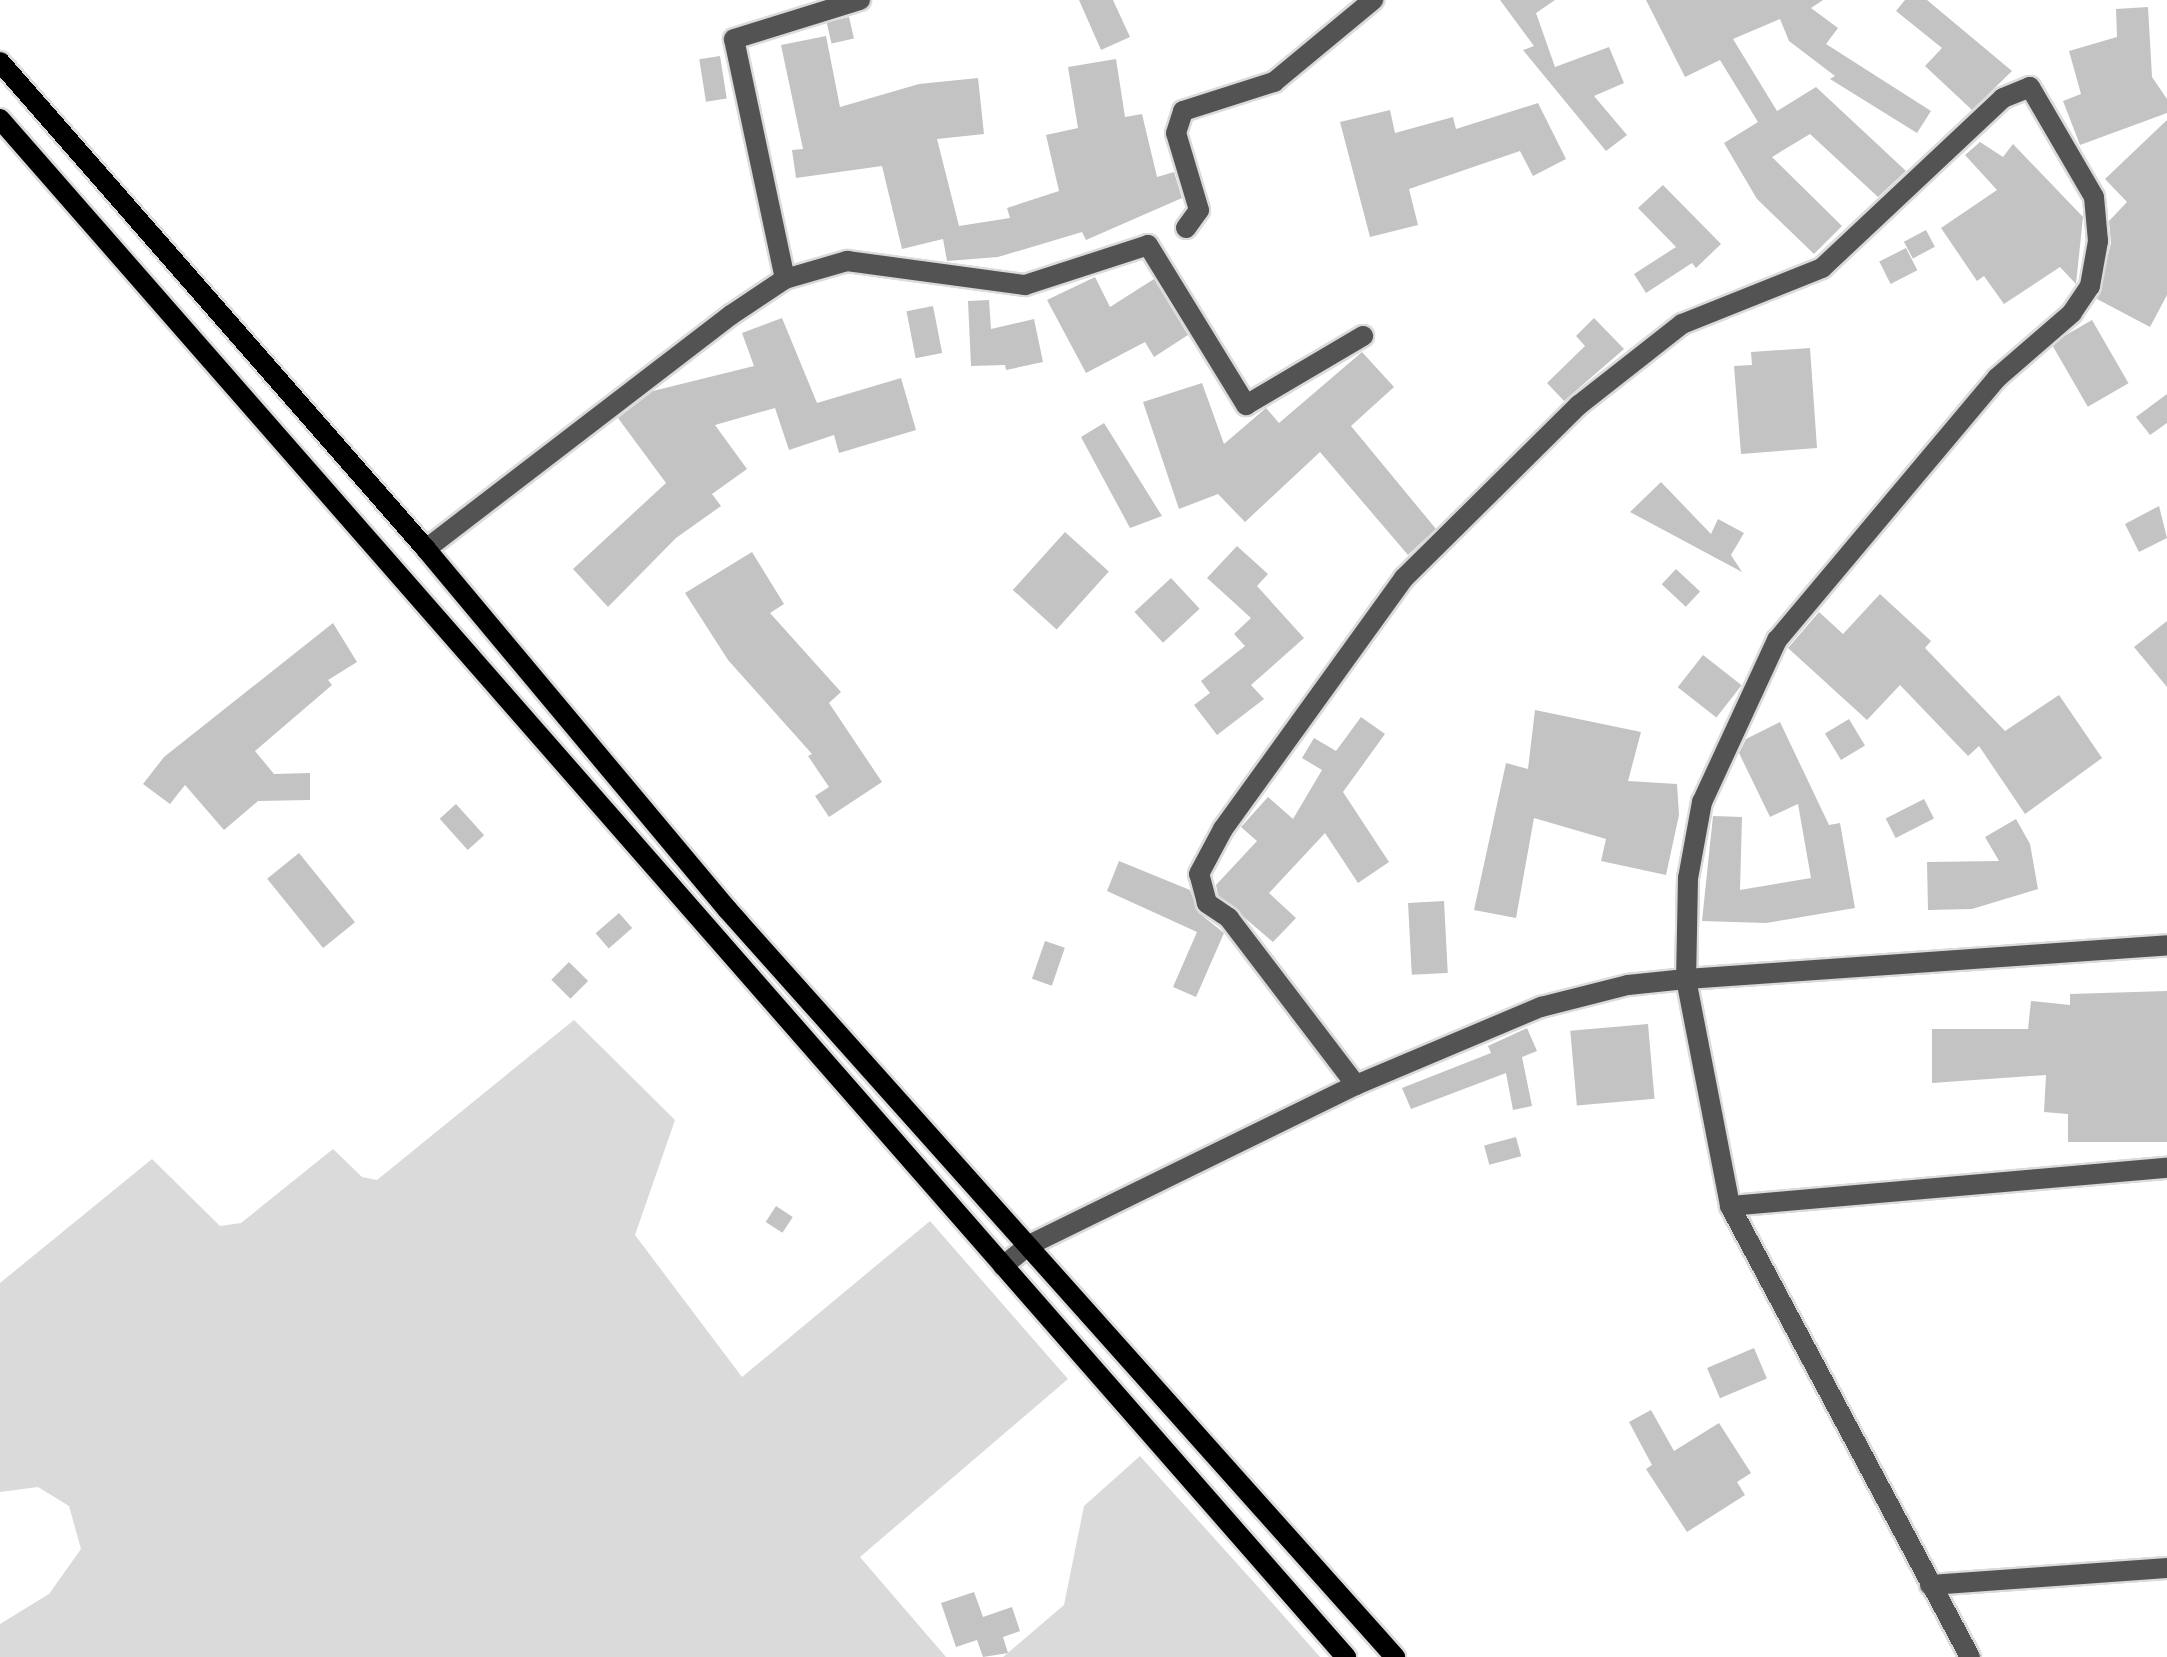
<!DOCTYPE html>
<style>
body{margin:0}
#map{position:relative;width:2167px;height:1657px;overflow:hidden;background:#fff;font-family:"PT Sans",sans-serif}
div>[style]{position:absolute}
.green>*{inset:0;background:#dadada}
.building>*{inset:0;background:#c3c3c3;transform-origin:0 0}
.roads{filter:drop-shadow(2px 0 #dbdbdb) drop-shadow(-2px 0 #dbdbdb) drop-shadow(0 2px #dbdbdb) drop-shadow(0 -2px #dbdbdb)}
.minor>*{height:20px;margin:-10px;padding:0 10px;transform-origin:10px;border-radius:10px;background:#535353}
.major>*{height:20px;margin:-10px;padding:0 10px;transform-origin:10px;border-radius:10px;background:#000}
span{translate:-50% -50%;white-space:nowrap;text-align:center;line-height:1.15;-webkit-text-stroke:6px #fff;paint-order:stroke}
</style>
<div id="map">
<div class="green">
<div style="clip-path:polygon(574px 1020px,675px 1120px,635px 1235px,742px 1377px,930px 1221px,1068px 1379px,860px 1557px,946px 1657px,0 1657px,0 1624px,49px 1594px,81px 1549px,69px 1506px,38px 1487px,0 1492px,0 1283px,152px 1159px,220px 1226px,241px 1223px,333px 1149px,362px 1177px,377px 1180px)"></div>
<div style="clip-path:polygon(1140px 1456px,1259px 1588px,1320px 1657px,1003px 1657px,1064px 1605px,1084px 1506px)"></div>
</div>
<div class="building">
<div style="clip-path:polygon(1079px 0,1113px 0,1130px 37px,1101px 50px)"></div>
<div style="clip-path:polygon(1500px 0,1555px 0,1536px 13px,1555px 67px,1609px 47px,1624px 83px,1594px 96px,1627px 135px,1606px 151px,1523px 50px,1534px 46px)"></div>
<div style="clip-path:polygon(1646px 0,1823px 0,1811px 8px,1838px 28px,1826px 44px,1931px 111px,1917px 133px,1830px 79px,1835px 76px,1789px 41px,1780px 19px,1733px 39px,1777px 111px,1816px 87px,1906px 171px,1878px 197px,1810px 134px,1772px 157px,1842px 226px,1814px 254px,1757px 199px,1724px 143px,1758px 122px,1720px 60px,1685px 77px)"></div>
<div style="clip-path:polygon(1905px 0,1927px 0,2012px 71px,1972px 110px,1925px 66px,1942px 48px,1896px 11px)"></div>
<div style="clip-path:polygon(2148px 7px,2152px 77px,2167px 99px,2167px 113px,2080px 145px,2063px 101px,2081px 94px,2069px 51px,2117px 37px,2116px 9px)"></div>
<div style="left:849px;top:17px;width:22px;height:23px;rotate:77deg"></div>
<div style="clip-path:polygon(826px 36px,840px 107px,919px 84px,978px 78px,984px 134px,937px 139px,959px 226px,1010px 218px,1007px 208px,1059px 191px,1046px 135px,1078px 128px,1068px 67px,1116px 59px,1125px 117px,1142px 114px,1157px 177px,1174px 172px,1182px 198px,1086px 240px,1082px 232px,998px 257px,947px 261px,943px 239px,902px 249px,882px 166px,796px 178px,792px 150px,803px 149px,781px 45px)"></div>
<div style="left:720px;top:56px;width:43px;height:21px;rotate:81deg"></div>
<div style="clip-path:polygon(1538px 103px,1566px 159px,1533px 176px,1520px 151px,1409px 189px,1418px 225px,1370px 237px,1340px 122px,1390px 110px,1395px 133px,1453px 117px,1456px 129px)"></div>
<div style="clip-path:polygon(2167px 120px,2167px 295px,2150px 327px,2097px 299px,2111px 243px,2109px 221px,2127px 202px,2105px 179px)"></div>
<div style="clip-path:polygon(1980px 142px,2003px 157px,2013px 144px,2083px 217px,2076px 284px,2060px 267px,2004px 304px,1984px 276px,1977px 281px,1941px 228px,1997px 190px,1965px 155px)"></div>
<div style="clip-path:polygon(1663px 185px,1721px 244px,1696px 268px,1692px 263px,1646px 293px,1634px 274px,1676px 247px,1638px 208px)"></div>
<div style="left:1926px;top:230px;width:19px;height:25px;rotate:62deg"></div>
<div style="left:1906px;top:248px;width:25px;height:30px;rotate:63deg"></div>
<div style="clip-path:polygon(1095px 277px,1110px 307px,1154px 279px,1188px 335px,1154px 357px,1145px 342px,1086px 373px,1047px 300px)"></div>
<div style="clip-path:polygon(989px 300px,991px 329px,1034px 319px,1043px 362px,1006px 370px,1005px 365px,971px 366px,968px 301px)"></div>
<div style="left:933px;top:306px;width:48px;height:27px;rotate:79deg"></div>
<div style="clip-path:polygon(782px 318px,817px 403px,901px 378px,916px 430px,839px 453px,834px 435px,789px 450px,775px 408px,715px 425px,747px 469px,712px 494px,721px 506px,676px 538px,608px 607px,573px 569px,666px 483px,618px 418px,653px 391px,754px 366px,742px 333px)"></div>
<div style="clip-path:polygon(1594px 318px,1624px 349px,1564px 401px,1547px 383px,1585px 346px,1576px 336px)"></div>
<div style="left:2092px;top:320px;width:73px;height:47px;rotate:60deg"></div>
<div style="clip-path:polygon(1810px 348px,1817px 448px,1741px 454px,1734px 366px,1752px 365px,1751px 352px)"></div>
<div style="clip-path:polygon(1362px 352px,1394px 387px,1351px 426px,1436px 529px,1408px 555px,1320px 452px,1245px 522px,1218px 494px,1179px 509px,1143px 402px,1202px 383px,1224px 444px,1266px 408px,1279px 423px)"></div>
<div style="clip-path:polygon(2167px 394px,2167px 423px,2150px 435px,2136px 417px)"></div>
<div style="clip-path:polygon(1104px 423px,1162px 516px,1130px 528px,1081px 437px)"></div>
<div style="clip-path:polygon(1661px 482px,1711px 534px,1718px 519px,1744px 533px,1731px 555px,1742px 572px,1630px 512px)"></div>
<div style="clip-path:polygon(2159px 506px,2167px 538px,2139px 552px,2125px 524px)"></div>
<div style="left:1065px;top:532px;width:59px;height:78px;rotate:42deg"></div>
<div style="clip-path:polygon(1237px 546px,1268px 574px,1257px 586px,1304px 638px,1251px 685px,1264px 699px,1217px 735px,1194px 705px,1210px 693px,1201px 681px,1245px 646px,1234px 634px,1251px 618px,1207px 578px)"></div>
<div style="clip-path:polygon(752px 552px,784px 604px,770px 613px,841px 692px,829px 703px,882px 782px,829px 817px,815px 796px,829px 787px,808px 756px,812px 754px,728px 660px,685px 593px)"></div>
<div style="left:1676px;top:569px;width:33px;height:21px;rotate:43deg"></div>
<div style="left:1171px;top:578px;width:42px;height:50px;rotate:47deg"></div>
<div style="clip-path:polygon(1880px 594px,1931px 641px,1925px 648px,2005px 731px,2059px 695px,2102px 758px,2025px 814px,1979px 746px,1968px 756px,1900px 685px,1867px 720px,1788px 648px,1819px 612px,1843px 634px)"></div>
<div style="clip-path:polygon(2167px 621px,2167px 687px,2134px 647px)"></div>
<div style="clip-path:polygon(333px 623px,357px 662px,328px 680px,332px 685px,255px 751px,274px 774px,310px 773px,310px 800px,258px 801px,224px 830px,185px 785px,170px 804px,143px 784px,164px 757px)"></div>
<div style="left:1703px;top:655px;width:49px;height:41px;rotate:38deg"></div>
<div style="clip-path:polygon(1535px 710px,1641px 732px,1628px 781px,1677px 784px,1679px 815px,1666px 875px,1601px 861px,1606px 839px,1534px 818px,1516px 918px,1474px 910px,1506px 763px,1528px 769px)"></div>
<div style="clip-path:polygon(1361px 717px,1385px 734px,1343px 792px,1389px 862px,1358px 883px,1325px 833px,1269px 893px,1296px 918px,1273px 942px,1218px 895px,1216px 885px,1257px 841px,1241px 827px,1268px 797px,1293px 819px,1322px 770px,1302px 758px,1314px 738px,1336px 751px)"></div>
<div style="left:1849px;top:719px;width:31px;height:28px;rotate:59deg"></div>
<div style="clip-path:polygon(1780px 722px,1829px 825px,1840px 823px,1855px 908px,1766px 923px,1702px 921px,1713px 816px,1742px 817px,1740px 890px,1811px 878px,1798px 804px,1770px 817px,1739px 753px,1746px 739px)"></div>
<div style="left:1924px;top:799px;width:22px;height:43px;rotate:63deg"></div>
<div style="left:456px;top:804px;width:42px;height:22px;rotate:48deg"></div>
<div style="clip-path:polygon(2016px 819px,2030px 844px,2038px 889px,1972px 909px,1928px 910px,1927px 862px,1999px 861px,1985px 837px)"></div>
<div style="left:299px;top:853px;width:89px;height:41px;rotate:51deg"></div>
<div style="clip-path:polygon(1119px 861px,1190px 890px,1199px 913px,1224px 933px,1196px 997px,1173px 987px,1197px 932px,1107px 891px)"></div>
<div style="left:1444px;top:901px;width:72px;height:36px;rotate:87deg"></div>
<div style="left:619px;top:913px;width:20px;height:31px;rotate:49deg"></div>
<div style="left:1045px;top:941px;width:21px;height:40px;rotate:19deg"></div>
<div style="left:569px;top:962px;width:27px;height:25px;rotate:45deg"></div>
<div style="clip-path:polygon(2167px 991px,2167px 1142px,2068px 1142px,2068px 1114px,2044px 1112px,2046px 1075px,1932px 1083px,1932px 1029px,2028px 1029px,2031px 1001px,2070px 1005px,2070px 994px)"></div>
<div style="left:1648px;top:1024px;width:75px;height:78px;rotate:85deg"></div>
<div style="clip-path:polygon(1527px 1028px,1537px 1051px,1522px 1057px,1532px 1106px,1513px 1110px,1506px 1073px,1411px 1109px,1402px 1088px,1491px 1053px,1488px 1046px)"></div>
<div style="left:1516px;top:1137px;width:20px;height:33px;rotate:75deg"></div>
<div style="left:776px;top:1206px;width:20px;height:19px;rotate:33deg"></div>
<div style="left:1754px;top:1348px;width:33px;height:51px;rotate:67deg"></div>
<div style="clip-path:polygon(1651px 1410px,1674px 1451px,1719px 1423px,1751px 1473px,1737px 1482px,1745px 1495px,1687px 1532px,1646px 1469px,1652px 1465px,1629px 1422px)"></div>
<div style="clip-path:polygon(974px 1592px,983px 1617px,1012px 1607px,1020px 1631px,1003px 1637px,1008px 1653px,983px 1657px,977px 1640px,956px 1647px,941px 1603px)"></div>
</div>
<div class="roads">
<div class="minor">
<div style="left:1186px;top:228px;width:22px;rotate:-54deg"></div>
<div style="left:1199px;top:210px;width:80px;rotate:-106.6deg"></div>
<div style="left:1176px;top:133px;width:23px;rotate:-72deg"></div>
<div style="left:1183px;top:111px;width:96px;rotate:-17.7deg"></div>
<div style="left:1274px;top:82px;width:129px;rotate:-39.6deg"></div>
<div style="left:785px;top:279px;width:245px;rotate:-102deg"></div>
<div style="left:734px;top:39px;width:132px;rotate:-17.2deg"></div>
<div style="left:426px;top:549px;width:384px;rotate:-37.5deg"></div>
<div style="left:731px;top:315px;width:65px;rotate:-33.7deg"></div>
<div style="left:785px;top:279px;width:65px;rotate:-16.2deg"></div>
<div style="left:847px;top:261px;width:180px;rotate:7.7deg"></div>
<div style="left:1025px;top:285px;width:129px;rotate:-18deg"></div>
<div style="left:1148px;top:245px;width:188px;rotate:58.5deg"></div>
<div style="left:1246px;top:405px;width:136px;rotate:-30.5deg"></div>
<div style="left:1356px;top:1085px;width:210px;rotate:-127.3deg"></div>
<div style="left:1229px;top:918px;width:27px;rotate:-146deg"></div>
<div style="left:1207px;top:903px;width:30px;rotate:-105deg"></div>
<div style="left:1199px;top:874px;width:51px;rotate:-61.9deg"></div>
<div style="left:1223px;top:829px;width:309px;rotate:-54.2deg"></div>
<div style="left:1404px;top:578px;width:246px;rotate:-44.7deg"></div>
<div style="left:1579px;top:405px;width:131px;rotate:-38.2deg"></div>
<div style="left:1682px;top:324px;width:151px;rotate:-21.8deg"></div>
<div style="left:1822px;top:268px;width:248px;rotate:-43.2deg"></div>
<div style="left:2003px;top:98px;width:29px;rotate:-22deg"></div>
<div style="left:2030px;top:87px;width:127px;rotate:59.8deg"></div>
<div style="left:2094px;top:197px;width:44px;rotate:84.8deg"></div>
<div style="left:2098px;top:241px;width:46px;rotate:100.1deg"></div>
<div style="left:2090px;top:286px;width:32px;rotate:124deg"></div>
<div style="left:2072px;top:313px;width:99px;rotate:139.1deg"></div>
<div style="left:1997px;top:378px;width:342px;rotate:130deg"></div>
<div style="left:1777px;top:640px;width:179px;rotate:114.8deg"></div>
<div style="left:1702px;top:802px;width:77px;rotate:100.4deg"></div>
<div style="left:1688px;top:878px;width:101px;rotate:91.1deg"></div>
<div style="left:1686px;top:979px;width:231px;rotate:79deg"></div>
<div style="left:1730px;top:1206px;width:511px;rotate:61.98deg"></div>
<div style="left:1730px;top:1206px;width:439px;rotate:-5deg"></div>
<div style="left:1003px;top:1266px;width:33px;rotate:-39deg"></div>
<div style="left:1029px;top:1245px;width:364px;rotate:-26.1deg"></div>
<div style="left:1356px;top:1085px;width:201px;rotate:-22.9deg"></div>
<div style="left:1541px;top:1007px;width:90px;rotate:-14.2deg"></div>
<div style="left:1628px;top:985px;width:58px;rotate:-5.9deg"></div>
<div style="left:1686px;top:979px;width:482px;rotate:-4deg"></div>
<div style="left:1930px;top:1585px;width:238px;rotate:-4.1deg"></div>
</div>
<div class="major">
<div style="left:0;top:62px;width:647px;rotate:48.82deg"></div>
<div style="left:426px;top:549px;width:469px;rotate:50.1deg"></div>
<div style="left:727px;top:909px;width:1003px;rotate:48.23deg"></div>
<div style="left:0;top:119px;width:2044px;rotate:48.81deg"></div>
</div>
</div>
</div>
